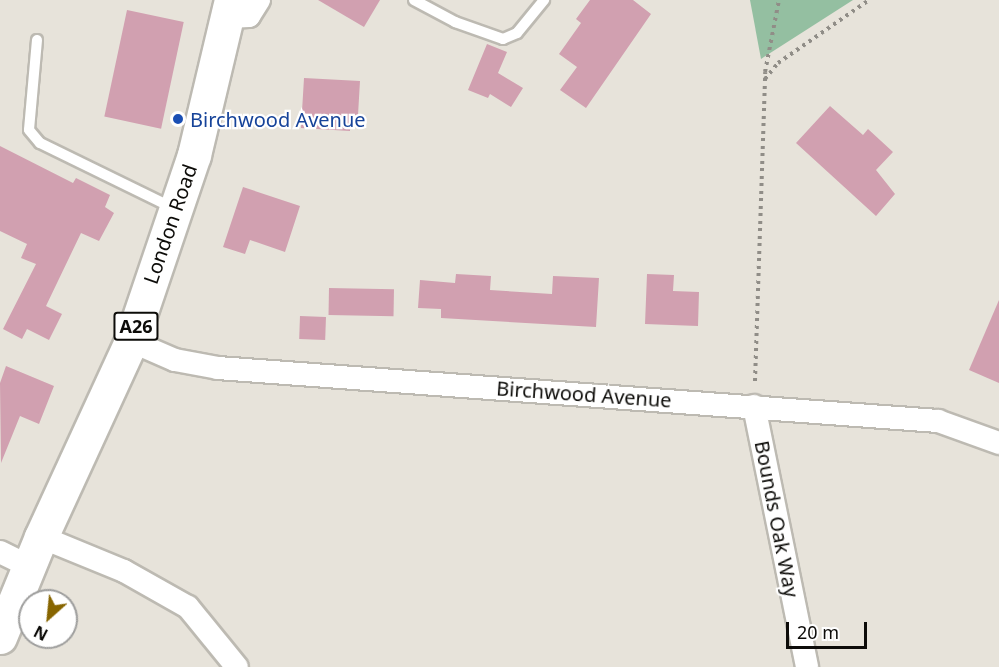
<!DOCTYPE html>
<style>
body{margin:0}
#map{position:relative;width:999px;height:667px;overflow:hidden;background:#e7e3da;font-family:"Noto Sans",sans-serif}
div>[style]{position:absolute}
.forest>*{inset:0;background:#94bfa1}
.building>*{inset:0;background:#d1a0b0;transform-origin:0 0}
.path>*{height:4px;margin-top:-2px;transform-origin:0;background:repeating-linear-gradient(90deg,#908d87 0 3px,transparent 0 7.5px)}
.roads{filter:drop-shadow(2px 0 #bdbab2) drop-shadow(-2px 0 #bdbab2) drop-shadow(0 2px #bdbab2) drop-shadow(0 -2px #bdbab2)}
.service>*{height:10px;margin:-5px;padding:0 5px;transform-origin:5px;border-radius:5px;background:#fff}
.minor>*{height:22px;margin:-11px;padding:0 11px;transform-origin:11px;border-radius:11px;background:#fff}
.trunk>*{height:33px;margin:-16.5px;padding:0 16.5px;transform-origin:16.5px;border-radius:16.5px;background:#fff}
.dots>*{width:16px;height:16px;translate:-50% -50%;box-sizing:border-box;border:3px solid #fff;border-radius:50%}
span{translate:-50% -50%;white-space:nowrap;text-align:center;line-height:1.15;-webkit-text-stroke:4.5px #fff;paint-order:stroke}
.shield-label span{padding:2px 4px;background:#fff;border:2px solid;border-radius:4px;-webkit-text-stroke-width:0}
.shield-label{font-size:18px;color:#0d0c09;font-weight:700}
.transit-label{font-size:20px;color:#164399}
.left{translate:0 -50%;text-align:left}
.street-label{font-size:20px;color:#0d0c09}
.north{position:absolute;left:18px;top:589px;width:60px;height:60px;box-sizing:border-box;background:#fff;border:2px solid #9e9e9d;border-radius:50%;rotate:207deg;font-size:16px;font-weight:700;line-height:24px;text-align:center;color:#0d0c09}
.north::after{content:'';display:block;margin:auto;width:21px;height:27px;background:#876500;clip-path:polygon(50% 0,100% 100%,50% 72%,0 100%)}
.scale{position:absolute;left:786px;top:622px;width:81px;height:27px;box-sizing:border-box;border:3px solid #0d0c09;border-top:0;padding-left:8px;font-size:18px;line-height:21px;white-space:nowrap;color:#0d0c09;-webkit-text-stroke:4px #fff;paint-order:stroke}
</style>
<div id="map">
<div class="forest">
<div style="clip-path:polygon(750px 0,853px 0,761px 59px)"></div>
</div>
<div class="building">
<div style="clip-path:polygon(318px 0,380px 0,364px 27px)"></div>
<div style="clip-path:polygon(590px 0,633px 0,651px 14px,586px 108px,560px 90px,577px 67px,559px 54px,581px 23px,576px 19px)"></div>
<div style="left:127px;top:10px;width:58px;height:109px;rotate:12deg"></div>
<div style="clip-path:polygon(487px 44px,507px 52px,498px 73px,523px 88px,511px 107px,490px 94px,488px 98px,468px 90px)"></div>
<div style="clip-path:polygon(304px 78px,360px 81px,358px 115px,351px 115px,350px 131px,301px 128px)"></div>
<div style="clip-path:polygon(830px 106px,863px 135px,868px 129px,893px 152px,876px 170px,895px 194px,876px 216px,796px 143px)"></div>
<div style="clip-path:polygon(0 146px,73px 183px,76px 178px,110px 195px,105px 207px,114px 213px,99px 241px,81px 233px,46px 306px,62px 314px,49px 340px,27px 329px,22px 339px,3px 329px,36px 264px,21px 258px,27px 244px,0 231px)"></div>
<div style="clip-path:polygon(243px 187px,300px 206px,285px 252px,250px 240px,245px 254px,223px 247px)"></div>
<div style="clip-path:polygon(456px 274px,491px 276px,490px 290px,552px 294px,553px 276px,599px 278px,596px 327px,441px 318px,441px 309px,418px 308px,420px 280px,455px 283px)"></div>
<div style="clip-path:polygon(647px 274px,674px 275px,673px 291px,699px 292px,698px 326px,645px 324px)"></div>
<div style="left:329px;top:288px;width:65px;height:27px;rotate:1deg"></div>
<div style="clip-path:polygon(999px 300px,999px 383px,969px 370px)"></div>
<div style="left:300px;top:316px;width:26px;height:23px;rotate:2deg"></div>
<div style="clip-path:polygon(6px 366px,54px 386px,39px 424px,20px 416px,1px 463px,0 383px)"></div>
</div>
<div class="path">
<div style="left:765px;top:79px;width:21px;rotate:-51deg"></div>
<div style="left:778px;top:63px;width:111px;rotate:-34.7deg"></div>
<div style="left:755px;top:381px;width:309px;rotate:-88.1deg"></div>
<div style="left:765px;top:72px;width:73px;rotate:-79deg"></div>
</div>
<div class="roads">
<div class="service">
<div style="left:414px;top:0;width:47px;rotate:28.2deg"></div>
<div style="left:455px;top:22px;width:51px;rotate:19.5deg"></div>
<div style="left:503px;top:39px;width:15px;rotate:-23deg"></div>
<div style="left:517px;top:33px;width:43px;rotate:-50.7deg"></div>
<div style="left:37px;top:40px;width:90px;rotate:95.1deg"></div>
<div style="left:29px;top:130px;width:17px;rotate:50deg"></div>
<div style="left:40px;top:143px;width:146px;rotate:26deg"></div>
</div>
<div class="minor">
<div style="left:228px;top:17px;width:21px;rotate:-3deg"></div>
<div style="left:249px;top:16px;width:19px;rotate:-58deg"></div>
<div style="left:131px;top:341px;width:48px;rotate:23.4deg"></div>
<div style="left:175px;top:360px;width:44px;rotate:10.5deg"></div>
<div style="left:218px;top:368px;width:722px;rotate:4.21deg"></div>
<div style="left:938px;top:421px;width:65px;rotate:19.8deg"></div>
<div style="left:754px;top:406px;width:266px;rotate:78.5deg"></div>
<div style="left:41px;top:537px;width:90px;rotate:22.3deg"></div>
<div style="left:124px;top:571px;width:73px;rotate:29.4deg"></div>
<div style="left:188px;top:607px;width:77px;rotate:50.8deg"></div>
<div style="left:0;top:552px;width:32px;rotate:26deg"></div>
</div>
<div class="trunk">
<div style="left:0;top:637px;width:108px;rotate:-67.7deg"></div>
<div style="left:41px;top:537px;width:216px;rotate:-65.3deg"></div>
<div style="left:131px;top:341px;width:196px;rotate:-71.3deg"></div>
<div style="left:194px;top:155px;width:159px;rotate:-76.6deg"></div>
</div>
</div>
<div class="dots">
<div style="left:178px;top:119px;background:#1a4fb4"></div>
</div>
<div class="shield-label">
<span style="left:136px;top:326px">A26</span>
</div>
<div class="transit-label">
<span class="left" style="left:190px;top:119px">Birchwood Avenue</span>
</div>
<div class="street-label">
<span style="left:170px;top:224px;rotate:-71deg">London Road</span>
<span style="left:584px;top:394px;rotate:4deg">Birchwood Avenue</span>
<span style="left:777px;top:519px;rotate:79deg">Bounds Oak Way</span>
</div>
<div class="north">N</div>
<div class="scale">20 m</div>
</div>
